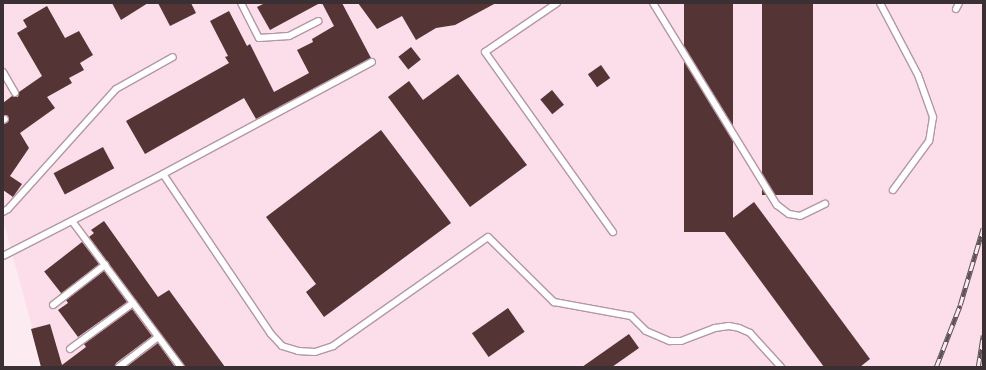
<!DOCTYPE html>
<style>
body{margin:0}
#map{position:relative;width:986px;height:370px;overflow:hidden;background:#fdebf2;font-family:"Exo 2",sans-serif}
div>[style]{position:absolute}
.built>*{inset:0;background:#fcddea}
.building>*{inset:0;background:#543434;transform-origin:0 0}
.roads{filter:drop-shadow(1px 0 #b397a3) drop-shadow(-1px 0 #b397a3) drop-shadow(0 1px #b397a3) drop-shadow(0 -1px #b397a3)}
.service>*{height:6px;margin:-3px;padding:0 3px;transform-origin:3px;border-radius:3px;background:#fff}
.rail>*{height:4.5px;margin-top:-2.25px;transform-origin:0;background:repeating-linear-gradient(90deg,#fdebf2 0 9px,#5d5156 0 18px);box-sizing:border-box;border-block:1px solid #5d5156}
span{translate:-50% -50%;white-space:nowrap;text-align:center;line-height:1.15;-webkit-text-stroke:4px #fdebf2;paint-order:stroke}
.frame{position:absolute;inset:0;border:4px solid #3a2f33;pointer-events:none}
</style>
<div id="map">
<div class="built">
<div style="clip-path:polygon(3px 3px,983px 3px,983px 367px,43px 367px,3px 220px)"></div>
</div>
<div class="building">
<div style="clip-path:polygon(112px 3px,148px 3px,121px 20px)"></div>
<div style="clip-path:polygon(158px 3px,191px 3px,196px 13px,170px 26px)"></div>
<div style="clip-path:polygon(265px 3px,320px 3px,270px 30px,257px 7px)"></div>
<div style="clip-path:polygon(322px 3px,342px 3px,371px 58px,256px 119px,244px 98px,145px 154px,126px 121px,229px 63px,225px 57px,228px 56px,210px 21px,229px 11px,247px 46px,250px 44px,274px 92px,309px 73px,297px 50px,313px 42px,312px 39px,334px 26px)"></div>
<div style="clip-path:polygon(358px 3px,496px 3px,455px 25px,436px 28px,416px 40px,402px 16px,377px 29px)"></div>
<div style="left:684px;top:3px;width:49px;height:229px"></div>
<div style="left:762px;top:3px;width:51px;height:192px"></div>
<div style="clip-path:polygon(47px 6px,65px 38px,79px 31px,93px 55px,80px 63px,84px 70px,69px 78px,72px 83px,47px 97px,55px 108px,20px 133px,29px 148px,10px 176px,22px 184px,13px 197px,3px 190px,3px 124px,7px 123px,9px 119px,7px 115px,3px 115px,3px 103px,12px 96px,18px 97px,19px 92px,42px 76px,17px 33px,27px 27px,23px 20px)"></div>
<div style="left:411px;top:47px;width:16px;height:16px;rotate:52deg"></div>
<div style="left:601px;top:65px;width:16px;height:16px;rotate:55deg"></div>
<div style="clip-path:polygon(458px 74px,527px 165px,470px 207px,388px 97px,409px 81px,423px 100px)"></div>
<div style="left:552px;top:90px;width:19px;height:15px;rotate:51deg"></div>
<div style="clip-path:polygon(381px 130px,451px 223px,324px 317px,306px 292px,316px 284px,266px 217px)"></div>
<div style="left:103px;top:147px;width:24px;height:56px;rotate:62deg"></div>
<div style="clip-path:polygon(754px 202px,870px 359px,860px 367px,824px 367px,721px 227px)"></div>
<div style="clip-path:polygon(104px 221px,158px 297px,169px 290px,225px 367px,185px 367px,89px 237px,94px 233px,91px 230px)"></div>
<div style="left:82px;top:242px;width:28px;height:48px;rotate:52deg"></div>
<div style="clip-path:polygon(104px 271px,127px 302px,78px 337px,58px 310px,68px 303px,66px 300px)"></div>
<div style="left:508px;top:308px;width:29px;height:44px;rotate:55deg"></div>
<div style="clip-path:polygon(132px 309px,152px 336px,116px 363px,115px 367px,41px 367px,31px 329px,50px 324px,62px 365px,86px 347px,84px 344px)"></div>
<div style="clip-path:polygon(629px 334px,639px 348px,612px 367px,582px 367px)"></div>
<div style="clip-path:polygon(158px 343px,175px 367px,126px 367px)"></div>
</div>
<div class="roads">
<div class="service">
<div style="left:241px;top:3px;width:39px;rotate:63deg"></div>
<div style="left:259px;top:38px;width:30px;rotate:-4deg"></div>
<div style="left:289px;top:36px;width:33px;rotate:-27deg"></div>
<div style="left:557px;top:3px;width:87px;rotate:145.8deg"></div>
<div style="left:485px;top:52px;width:221px;rotate:54.6deg"></div>
<div style="left:653px;top:3px;width:237px;rotate:58.5deg"></div>
<div style="left:777px;top:205px;width:15px;rotate:37deg"></div>
<div style="left:789px;top:214px;width:11px;rotate:10deg"></div>
<div style="left:800px;top:216px;width:28px;rotate:-26deg"></div>
<div style="left:880px;top:3px;width:81px;rotate:62.2deg"></div>
<div style="left:918px;top:75px;width:45px;rotate:70.3deg"></div>
<div style="left:933px;top:117px;width:24px;rotate:99deg"></div>
<div style="left:929px;top:141px;width:61px;rotate:126.3deg"></div>
<div style="left:956px;top:9px;width:7px;rotate:-63deg"></div>
<div style="left:3px;top:72px;width:24px;rotate:60deg"></div>
<div style="left:3px;top:120px;width:2px;rotate:-27deg"></div>
<div style="left:163px;top:174px;width:237px;rotate:-28.2deg"></div>
<div style="left:3px;top:212px;width:6px;rotate:-31deg"></div>
<div style="left:8px;top:209px;width:161px;rotate:-48deg"></div>
<div style="left:116px;top:89px;width:65px;rotate:-29.3deg"></div>
<div style="left:72px;top:221px;width:182px;rotate:53.3deg"></div>
<div style="left:3px;top:256px;width:180px;rotate:-27.1deg"></div>
<div style="left:163px;top:174px;width:193px;rotate:56deg"></div>
<div style="left:271px;top:334px;width:16px;rotate:47deg"></div>
<div style="left:282px;top:346px;width:17px;rotate:17deg"></div>
<div style="left:298px;top:351px;width:17px;rotate:3deg"></div>
<div style="left:315px;top:352px;width:19px;rotate:-18deg"></div>
<div style="left:333px;top:346px;width:189px;rotate:-35.1deg"></div>
<div style="left:488px;top:237px;width:93px;rotate:44.6deg"></div>
<div style="left:554px;top:302px;width:78px;rotate:10.3deg"></div>
<div style="left:631px;top:316px;width:21px;rotate:45deg"></div>
<div style="left:646px;top:331px;width:26px;rotate:23deg"></div>
<div style="left:670px;top:341px;width:11px"></div>
<div style="left:681px;top:341px;width:36px;rotate:-21deg"></div>
<div style="left:715px;top:328px;width:14px;rotate:-8deg"></div>
<div style="left:729px;top:326px;width:10px;rotate:11deg"></div>
<div style="left:739px;top:328px;width:12px;rotate:24deg"></div>
<div style="left:750px;top:333px;width:46px;rotate:47.6deg"></div>
<div style="left:53px;top:305px;width:66px;rotate:-37.6deg"></div>
<div style="left:70px;top:349px;width:78px;rotate:-36.1deg"></div>
<div style="left:119px;top:367px;width:49px;rotate:-37.6deg"></div>
</div>
</div>
<div class="rail">
<div style="left:936px;top:367px;width:66px;rotate:-68.8deg"></div>
<div style="left:960px;top:305px;width:80px;rotate:-73.4deg"></div>
<div style="left:978px;top:367px;width:32px;rotate:-81deg"></div>
</div>
<div class="frame"></div>
</div>
